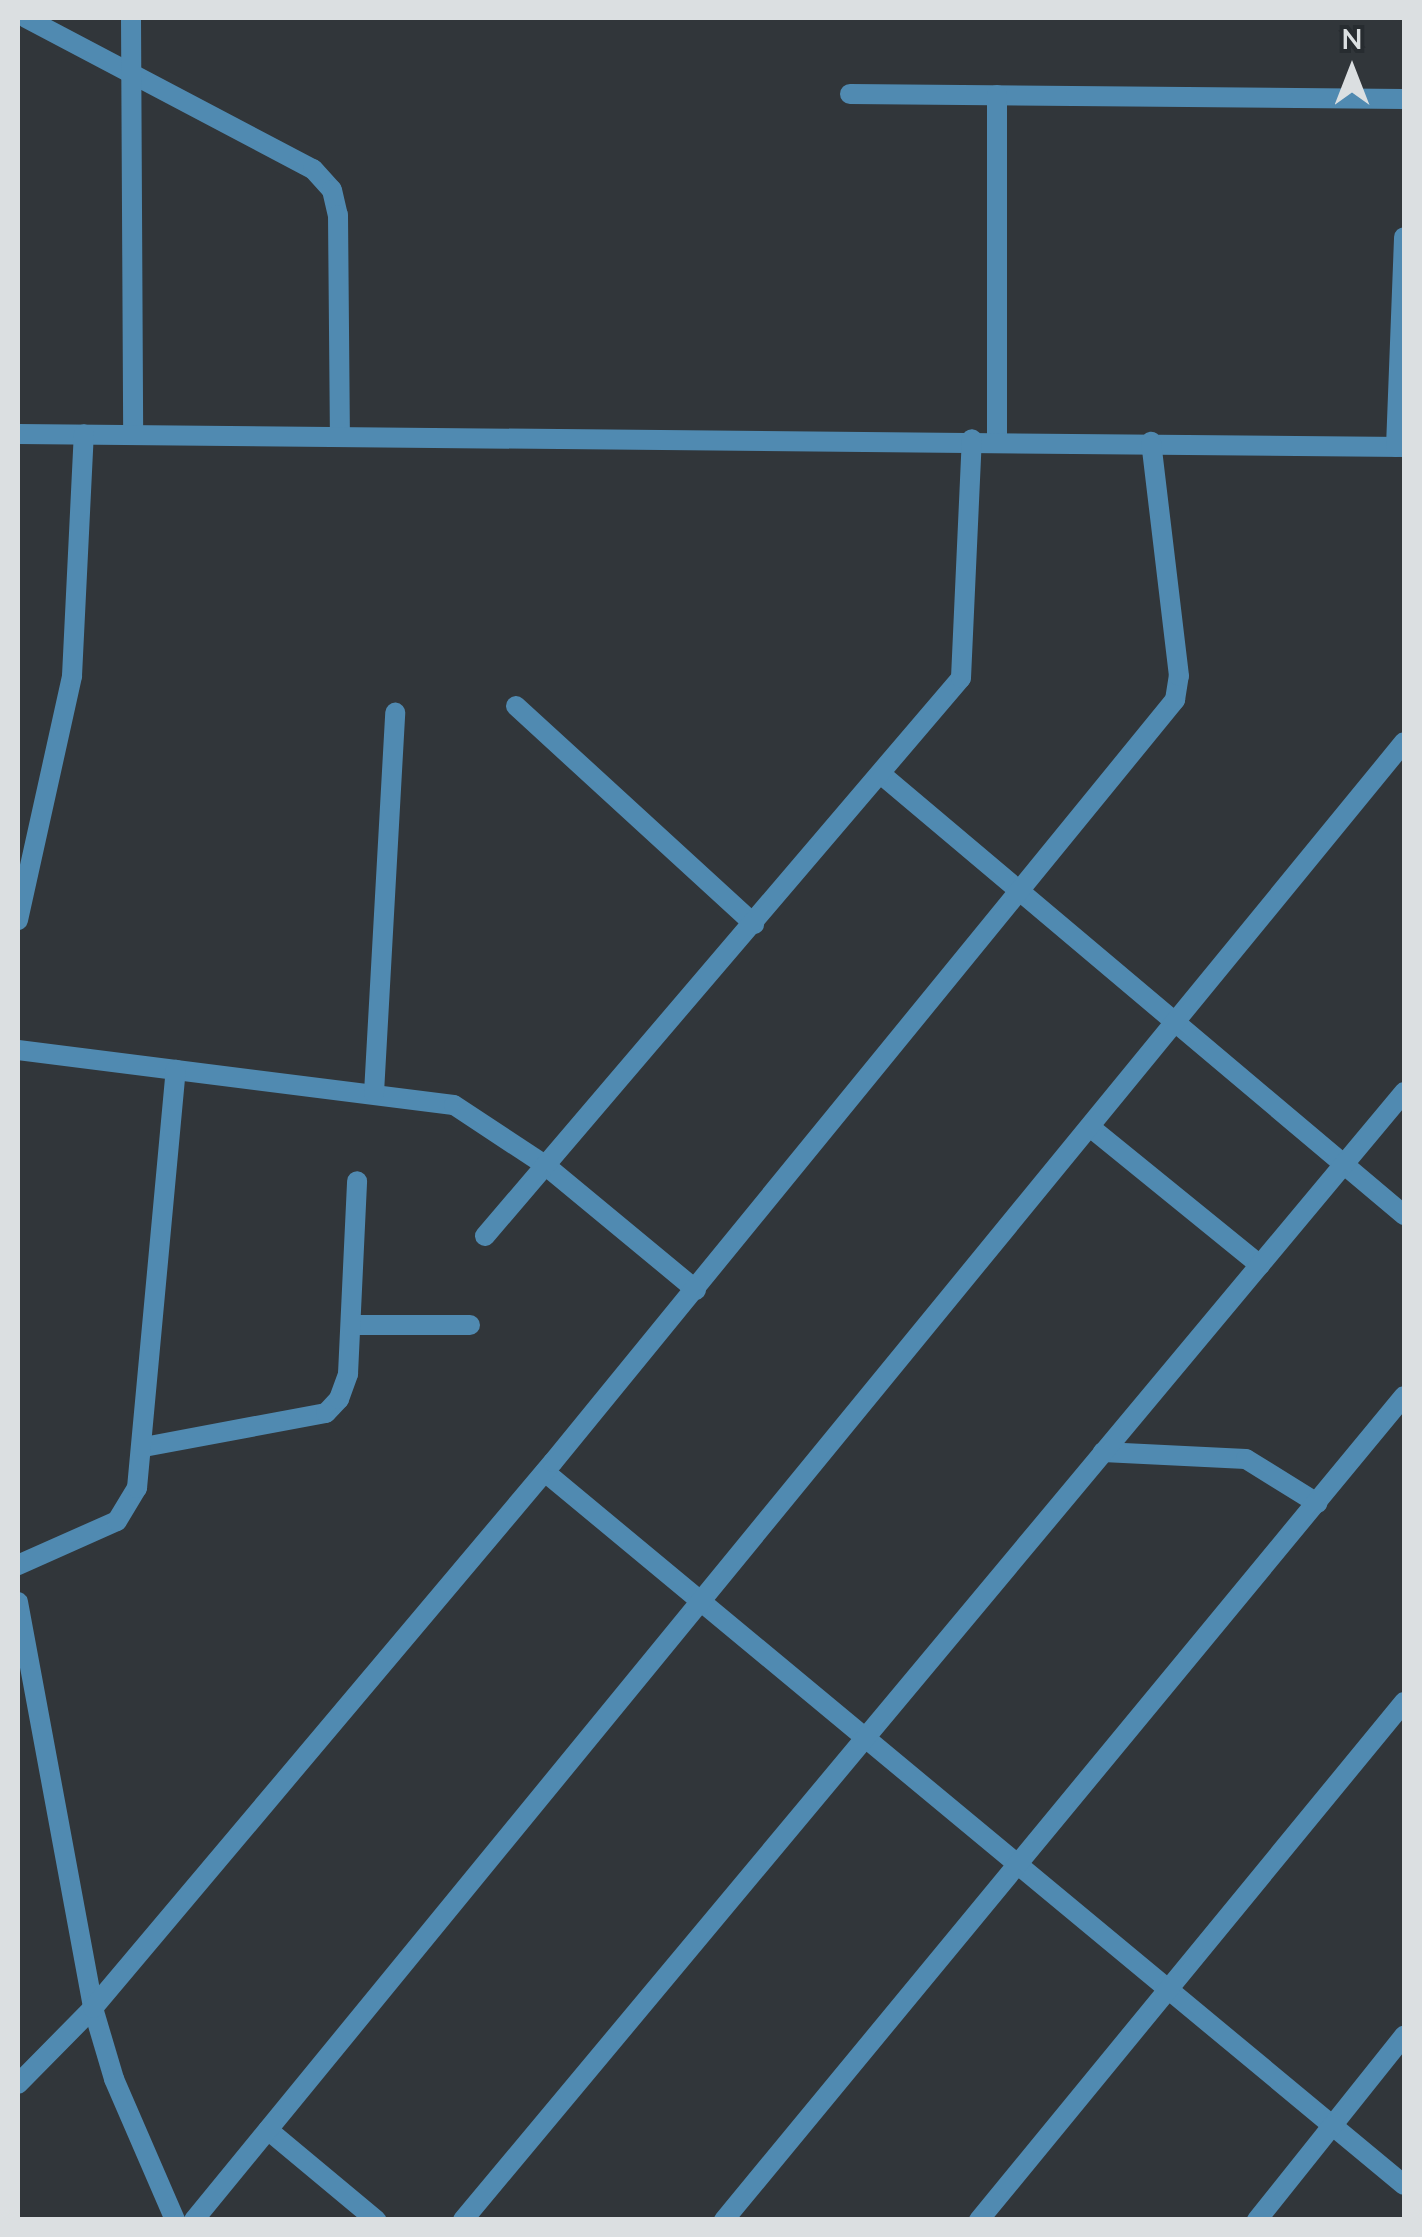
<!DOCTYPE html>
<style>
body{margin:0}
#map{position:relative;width:1422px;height:2237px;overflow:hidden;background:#31363a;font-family:"Nunito Sans",sans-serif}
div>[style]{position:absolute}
.street>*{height:20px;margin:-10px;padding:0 10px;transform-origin:10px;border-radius:10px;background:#508ab1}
span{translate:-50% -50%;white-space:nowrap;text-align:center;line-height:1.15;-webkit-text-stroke:10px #272c30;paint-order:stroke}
.frame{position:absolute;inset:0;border:20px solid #dbdfe1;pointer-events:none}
.north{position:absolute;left:1302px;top:20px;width:100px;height:100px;-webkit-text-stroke:8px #272c30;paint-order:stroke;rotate:0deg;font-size:28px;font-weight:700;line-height:40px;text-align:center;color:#dbdfe1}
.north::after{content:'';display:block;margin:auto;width:35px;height:45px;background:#dbdfe1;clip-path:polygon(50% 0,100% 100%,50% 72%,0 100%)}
</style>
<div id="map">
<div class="street">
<div style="left:26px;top:18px;width:324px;rotate:27.8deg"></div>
<div style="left:313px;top:169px;width:28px;rotate:48deg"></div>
<div style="left:332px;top:190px;width:26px;rotate:77deg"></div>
<div style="left:338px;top:215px;width:221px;rotate:89.5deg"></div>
<div style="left:131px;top:18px;width:416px;rotate:89.7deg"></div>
<div style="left:850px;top:94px;width:554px;rotate:0.52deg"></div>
<div style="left:997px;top:95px;width:344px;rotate:90deg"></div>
<div style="left:18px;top:434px;width:1386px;rotate:0.54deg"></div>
<div style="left:1396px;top:447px;width:210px;rotate:-87.8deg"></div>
<div style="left:516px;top:706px;width:323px;rotate:42.5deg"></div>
<div style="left:882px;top:775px;width:683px;rotate:40.13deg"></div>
<div style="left:18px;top:920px;width:250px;rotate:-77.5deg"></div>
<div style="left:72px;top:676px;width:242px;rotate:-87.2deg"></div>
<div style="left:18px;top:1050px;width:439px;rotate:7.2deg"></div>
<div style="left:454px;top:1105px;width:109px;rotate:33.4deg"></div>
<div style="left:545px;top:1165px;width:196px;rotate:39.6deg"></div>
<div style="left:374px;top:1093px;width:381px;rotate:-86.8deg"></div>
<div style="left:1090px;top:1127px;width:219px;rotate:39.1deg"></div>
<div style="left:485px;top:1236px;width:733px;rotate:-49.53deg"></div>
<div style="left:961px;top:678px;width:239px;rotate:-87.4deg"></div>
<div style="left:352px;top:1325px;width:118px"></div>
<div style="left:144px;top:1447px;width:185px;rotate:-10.6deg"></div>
<div style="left:326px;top:1413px;width:19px;rotate:-47deg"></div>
<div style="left:339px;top:1399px;width:27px;rotate:-70deg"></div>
<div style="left:348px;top:1374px;width:193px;rotate:-87.3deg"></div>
<div style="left:1103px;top:1452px;width:143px;rotate:2.8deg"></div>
<div style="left:1246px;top:1459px;width:84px;rotate:31.8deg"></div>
<div style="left:545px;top:1472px;width:1116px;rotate:39.69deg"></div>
<div style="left:18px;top:1565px;width:108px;rotate:-24deg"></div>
<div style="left:117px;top:1521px;width:39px;rotate:-59deg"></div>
<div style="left:137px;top:1488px;width:420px;rotate:-84.7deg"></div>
<div style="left:18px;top:1602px;width:413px;rotate:79.5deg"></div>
<div style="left:93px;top:2008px;width:74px;rotate:73.5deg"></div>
<div style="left:114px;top:2079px;width:154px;rotate:66.6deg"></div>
<div style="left:18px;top:2084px;width:107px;rotate:-45.4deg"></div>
<div style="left:93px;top:2008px;width:714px;rotate:-49.89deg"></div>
<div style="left:553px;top:1462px;width:984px;rotate:-50.78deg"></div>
<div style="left:1175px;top:700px;width:24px;rotate:-81deg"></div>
<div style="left:1179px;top:676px;width:236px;rotate:-96.8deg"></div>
<div style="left:268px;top:2130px;width:141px;rotate:39.8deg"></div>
<div style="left:194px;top:2220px;width:1910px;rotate:-50.69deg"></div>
<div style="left:463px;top:2220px;width:1469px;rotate:-50.16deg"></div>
<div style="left:724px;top:2220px;width:1068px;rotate:-50.47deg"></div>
<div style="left:979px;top:2220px;width:670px;rotate:-50.63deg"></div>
<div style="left:1257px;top:2220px;width:236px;rotate:-51.4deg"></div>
</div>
<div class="frame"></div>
<div class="north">N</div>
</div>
